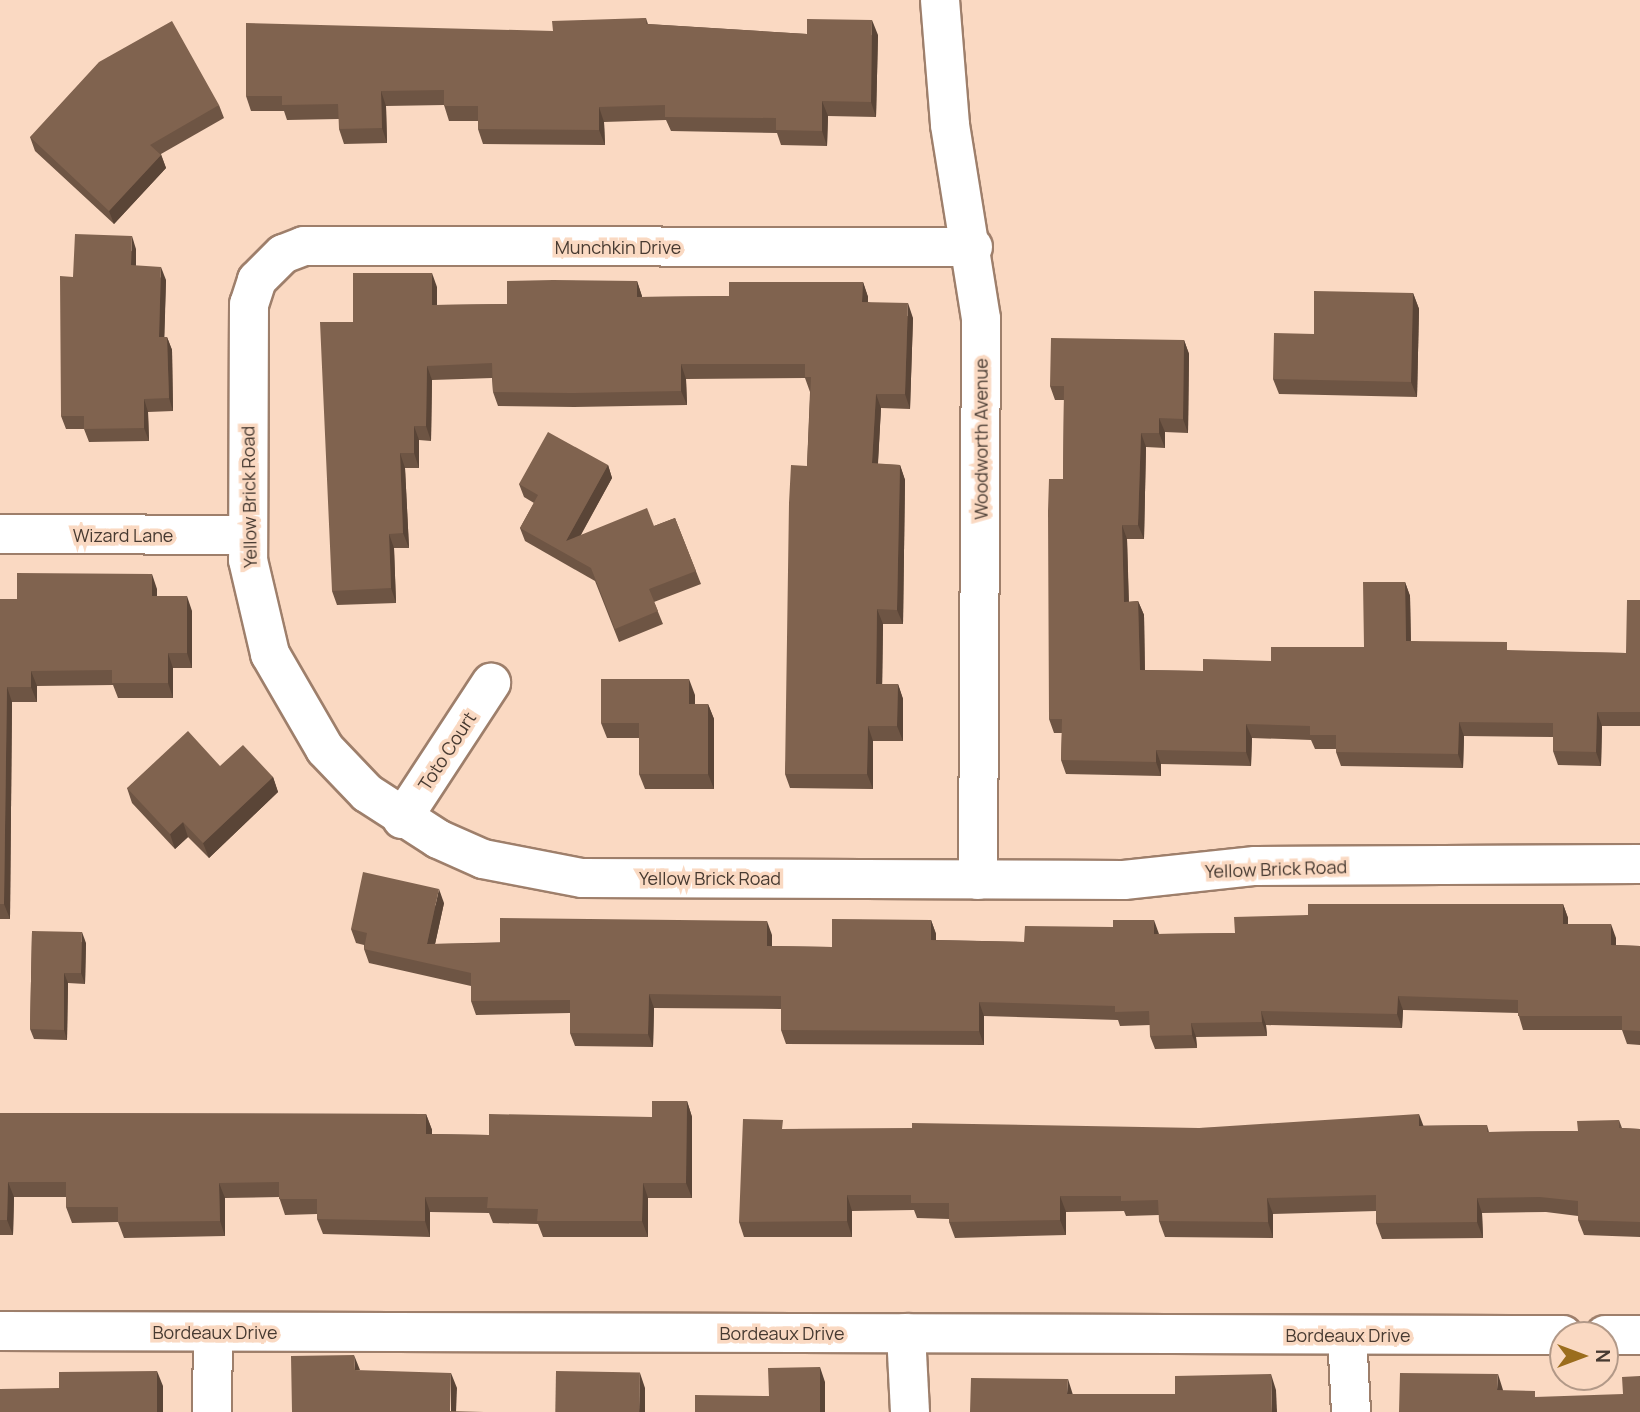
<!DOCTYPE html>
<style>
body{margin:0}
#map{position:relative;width:1640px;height:1412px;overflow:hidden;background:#fad9c2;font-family:Manrope,sans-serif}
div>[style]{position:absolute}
.roads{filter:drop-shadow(2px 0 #9e7f6b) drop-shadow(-2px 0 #9e7f6b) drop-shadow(0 2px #9e7f6b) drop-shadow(0 -2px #9e7f6b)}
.street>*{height:38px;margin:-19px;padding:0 19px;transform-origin:19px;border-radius:19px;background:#fff}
.wall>*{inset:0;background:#6e5544}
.shaded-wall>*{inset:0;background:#5a4537}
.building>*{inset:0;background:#80634f;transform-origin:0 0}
span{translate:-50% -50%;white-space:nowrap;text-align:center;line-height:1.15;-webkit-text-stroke:7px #fad9c2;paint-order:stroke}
.street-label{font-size:18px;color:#473a31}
.north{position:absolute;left:1549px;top:1321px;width:70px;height:70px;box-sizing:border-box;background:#fad9c2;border:2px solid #b29988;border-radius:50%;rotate:90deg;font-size:19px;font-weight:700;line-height:28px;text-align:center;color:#473a31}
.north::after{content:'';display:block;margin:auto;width:24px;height:32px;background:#9b6d1d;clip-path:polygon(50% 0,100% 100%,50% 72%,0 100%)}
</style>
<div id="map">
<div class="roads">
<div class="street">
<div style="left:940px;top:0;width:125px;rotate:85.4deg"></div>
<div style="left:950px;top:125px;width:196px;rotate:80.9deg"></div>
<div style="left:981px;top:319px;width:561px;rotate:90.31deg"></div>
<div style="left:973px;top:247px;width:669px;rotate:-179.91deg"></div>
<div style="left:304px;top:246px;width:22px;rotate:159deg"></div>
<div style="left:283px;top:254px;width:37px;rotate:135deg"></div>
<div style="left:257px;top:280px;width:25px;rotate:108deg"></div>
<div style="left:249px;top:304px;width:256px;rotate:90.2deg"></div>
<div style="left:248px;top:560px;width:97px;rotate:76.8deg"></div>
<div style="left:270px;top:654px;width:110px;rotate:59.9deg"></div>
<div style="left:325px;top:749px;width:61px;rotate:46.3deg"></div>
<div style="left:367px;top:793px;width:85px;rotate:32.9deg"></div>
<div style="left:438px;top:839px;width:49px;rotate:24deg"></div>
<div style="left:483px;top:859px;width:101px;rotate:10.9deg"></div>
<div style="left:582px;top:878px;width:542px;rotate:0.21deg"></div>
<div style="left:1124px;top:880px;width:132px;rotate:-6.1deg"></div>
<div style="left:1255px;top:866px;width:385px;rotate:-0.3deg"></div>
<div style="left:0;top:534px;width:246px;rotate:0.2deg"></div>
<div style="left:402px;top:819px;width:163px;rotate:-56.8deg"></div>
<div style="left:0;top:1331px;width:1563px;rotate:0.15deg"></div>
<div style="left:906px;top:1333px;width:79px;rotate:87.1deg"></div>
<div style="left:1347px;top:1335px;width:77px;rotate:87deg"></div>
<div style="left:1605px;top:1335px;width:35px"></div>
<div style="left:212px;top:1412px;width:80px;rotate:-89.3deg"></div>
</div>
</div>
<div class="wall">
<div style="clip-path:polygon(646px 18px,648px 24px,807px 34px,878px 35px,876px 117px,828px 116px,827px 146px,781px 145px,777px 133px,671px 131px,666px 120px,604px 122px,605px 145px,483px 144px,478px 129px,478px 121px,449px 121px,444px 105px,386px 106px,387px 143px,344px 144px,339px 129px,339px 119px,287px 120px,284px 111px,251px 111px,246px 96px,553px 31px)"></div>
<div style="clip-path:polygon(219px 105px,224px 118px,161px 154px,166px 168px,114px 224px,35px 151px,30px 137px)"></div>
<div style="clip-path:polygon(136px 249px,136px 266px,166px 280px,164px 337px,167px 337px,172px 350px,173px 411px,148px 412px,149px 441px,89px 442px,84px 429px,66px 429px,61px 416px,73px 277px)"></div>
<div style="clip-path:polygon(637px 281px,642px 297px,729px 296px,863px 282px,868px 297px,868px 302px,913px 318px,910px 409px,881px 408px,878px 464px,900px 465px,905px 480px,903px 624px,883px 624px,882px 684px,898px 684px,903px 699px,903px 741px,873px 741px,873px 789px,790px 788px,785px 774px,807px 466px,810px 392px,805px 378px,686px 379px,687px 405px,574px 407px,498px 406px,493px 392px,492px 378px,432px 380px,431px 441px,419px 440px,419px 468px,405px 468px,409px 548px,394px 548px,396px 603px,337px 605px,332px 591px,353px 322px,437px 287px,437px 305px,507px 304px)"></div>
<div style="clip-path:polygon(1413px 293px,1419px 309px,1417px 397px,1279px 394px,1273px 379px,1314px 334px)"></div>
<div style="clip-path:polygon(1184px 340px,1189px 354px,1188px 433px,1165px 432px,1165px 448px,1146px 447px,1144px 539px,1127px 539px,1129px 602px,1138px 601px,1144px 615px,1145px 670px,1203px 671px,1364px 647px,1405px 582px,1410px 596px,1411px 641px,1510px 651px,1626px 653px,1640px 600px,1640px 726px,1602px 726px,1601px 766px,1558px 765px,1553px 751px,1553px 737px,1464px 736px,1463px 768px,1341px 766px,1336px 752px,1336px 749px,1315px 749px,1311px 740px,1252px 738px,1251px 766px,1161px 764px,1161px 776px,1066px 774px,1061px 760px,1062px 733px,1054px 733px,1049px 719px,1063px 479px,1064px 400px,1055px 400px,1050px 386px)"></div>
<div style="clip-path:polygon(608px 465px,612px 478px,581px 535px,654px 526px,675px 518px,701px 584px,654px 602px,663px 624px,619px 642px,595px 581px,525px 541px,520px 528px,534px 503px,524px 497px,519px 484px)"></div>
<div style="clip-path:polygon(157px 589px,157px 596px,192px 611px,192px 668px,173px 668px,173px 698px,118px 698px,113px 685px,37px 686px,37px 702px,12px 702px,10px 919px,0 919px,0 599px,17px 599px)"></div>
<div style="clip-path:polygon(695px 695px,695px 704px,708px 704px,714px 719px,714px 789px,645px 789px,639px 774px,639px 738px,607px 738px,601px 723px)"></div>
<div style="clip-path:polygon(220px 766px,273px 777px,278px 792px,209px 858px,188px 837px,175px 849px,132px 803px,127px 788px)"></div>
<div style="clip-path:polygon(444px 903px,435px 944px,772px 935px,772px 946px,832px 947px,931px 920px,936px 934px,936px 940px,1024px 942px,1159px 934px,1235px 933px,1308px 915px,1563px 904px,1568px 918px,1568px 924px,1616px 938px,1616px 945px,1640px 946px,1640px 1045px,1627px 1044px,1622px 1030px,1523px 1030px,1518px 1013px,1403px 1010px,1402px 1028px,1266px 1025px,1267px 1036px,1196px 1037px,1197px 1048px,1155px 1049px,1150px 1036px,1150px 1025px,1120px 1026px,1118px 1020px,984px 1016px,984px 1045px,786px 1044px,781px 1030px,781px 1009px,654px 1008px,653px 1047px,575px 1046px,570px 1033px,570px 1013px,476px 1015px,471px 1001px,471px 986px,369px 963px,364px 949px,364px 945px,356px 943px,351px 929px)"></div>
<div style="clip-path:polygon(32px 931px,86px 943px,85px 984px,68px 983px,67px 1040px,34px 1039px,30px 1029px)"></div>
<div style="clip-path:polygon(687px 1101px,692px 1117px,692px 1198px,648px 1198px,648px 1237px,543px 1237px,538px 1224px,493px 1223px,489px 1213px,430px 1212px,430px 1237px,323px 1234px,317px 1219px,317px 1214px,285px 1215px,279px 1197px,225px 1198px,225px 1236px,124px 1238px,118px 1222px,72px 1223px,66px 1207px,66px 1197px,14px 1197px,13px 1235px,0 1235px,0 1113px,426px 1114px,432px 1130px,432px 1134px,489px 1135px,652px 1117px)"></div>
<div style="clip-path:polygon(1619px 1120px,1622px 1128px,1640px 1129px,1640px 1237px,1584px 1235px,1578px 1220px,1578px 1216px,1546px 1212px,1482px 1213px,1483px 1238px,1382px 1239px,1376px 1223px,1376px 1211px,1273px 1214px,1273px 1238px,1165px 1237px,1159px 1221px,1159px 1215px,1126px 1216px,1124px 1211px,1066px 1212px,1066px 1235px,955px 1238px,949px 1222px,949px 1219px,917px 1218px,914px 1210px,852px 1211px,852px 1237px,744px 1237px,739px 1222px,786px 1129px,1199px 1128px,1487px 1125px,1489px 1132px,1578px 1131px)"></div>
</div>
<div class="shaded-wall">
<div style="clip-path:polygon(872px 20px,878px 35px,876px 117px,871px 102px)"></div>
<div style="clip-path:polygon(381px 91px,386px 106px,387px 143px,382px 128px)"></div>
<div style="clip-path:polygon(822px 101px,828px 116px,827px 146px,822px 131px)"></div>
<div style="clip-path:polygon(599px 107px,604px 122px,605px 145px,599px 130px)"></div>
<div style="clip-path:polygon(161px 155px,166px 168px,114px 224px,109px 211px)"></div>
<div style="clip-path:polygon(132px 236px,136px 249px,136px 279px,131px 265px)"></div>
<div style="clip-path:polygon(161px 267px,166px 280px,164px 351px,159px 337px)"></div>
<div style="clip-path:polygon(432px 273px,437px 287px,437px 320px,432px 305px)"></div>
<div style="clip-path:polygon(637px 281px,642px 296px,642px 312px,637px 297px)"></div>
<div style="clip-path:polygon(863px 282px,868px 297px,867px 316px,862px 302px)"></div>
<div style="clip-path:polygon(1413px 293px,1419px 309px,1417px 397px,1411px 382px)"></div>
<div style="clip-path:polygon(908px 303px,913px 318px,910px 409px,905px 394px)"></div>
<div style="clip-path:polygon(167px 337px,172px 350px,173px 411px,169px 398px)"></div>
<div style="clip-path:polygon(1184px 340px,1189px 354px,1188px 433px,1183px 419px)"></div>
<div style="clip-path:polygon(681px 364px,686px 379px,687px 405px,681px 391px)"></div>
<div style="clip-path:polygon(427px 366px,432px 380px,431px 441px,426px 426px)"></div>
<div style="clip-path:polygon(876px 394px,881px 408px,877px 478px,872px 463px)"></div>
<div style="clip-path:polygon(144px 399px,148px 412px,149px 441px,144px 428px)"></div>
<div style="clip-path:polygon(1159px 418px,1165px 432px,1165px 448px,1159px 433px)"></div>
<div style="clip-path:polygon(414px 426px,419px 440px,419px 468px,414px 453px)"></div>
<div style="clip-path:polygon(1141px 433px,1146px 447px,1144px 539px,1138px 525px)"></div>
<div style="clip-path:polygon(400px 453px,405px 468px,409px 548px,403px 533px)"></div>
<div style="clip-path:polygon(608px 465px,612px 478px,570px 554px,566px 541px)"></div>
<div style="clip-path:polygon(900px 465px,905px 480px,903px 624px,897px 610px)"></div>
<div style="clip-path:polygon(1122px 525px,1127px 539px,1129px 616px,1124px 602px)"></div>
<div style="clip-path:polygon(389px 534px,394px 548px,396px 603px,391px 588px)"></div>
<div style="clip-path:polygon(152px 574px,157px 589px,157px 611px,152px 596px)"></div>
<div style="clip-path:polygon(1405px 582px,1410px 596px,1411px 655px,1406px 641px)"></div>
<div style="clip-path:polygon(187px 596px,192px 611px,192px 668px,187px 653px)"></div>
<div style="clip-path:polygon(1138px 601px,1144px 615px,1145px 684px,1140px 670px)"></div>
<div style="clip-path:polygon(877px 609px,883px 624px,882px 699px,876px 684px)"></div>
<div style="clip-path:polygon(168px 653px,173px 668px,173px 698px,168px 683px)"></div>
<div style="clip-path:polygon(31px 671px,37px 686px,37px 702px,31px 687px)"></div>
<div style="clip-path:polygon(689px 679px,695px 695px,695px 719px,689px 704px)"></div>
<div style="clip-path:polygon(898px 684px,903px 699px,903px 741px,897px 726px)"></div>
<div style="clip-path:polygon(7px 687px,12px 702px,10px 919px,4px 904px)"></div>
<div style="clip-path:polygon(708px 704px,714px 719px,714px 789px,708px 774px)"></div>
<div style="clip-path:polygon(1597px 712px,1602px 726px,1601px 766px,1596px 752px)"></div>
<div style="clip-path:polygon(1459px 722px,1464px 736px,1463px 768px,1458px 754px)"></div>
<div style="clip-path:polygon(1246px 724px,1252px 738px,1251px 766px,1246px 752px)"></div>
<div style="clip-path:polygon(868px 726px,873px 741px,873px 789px,867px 774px)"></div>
<div style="clip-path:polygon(1156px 750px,1161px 764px,1161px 776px,1156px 762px)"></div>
<div style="clip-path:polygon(273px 777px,278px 792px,209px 858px,203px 843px)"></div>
<div style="clip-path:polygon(183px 822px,188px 837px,175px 849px,170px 834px)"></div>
<div style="clip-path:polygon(439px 889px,444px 903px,432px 958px,427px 944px)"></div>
<div style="clip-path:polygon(1563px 904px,1568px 918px,1568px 938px,1563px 924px)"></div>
<div style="clip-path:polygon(931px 920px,936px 934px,936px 954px,931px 940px)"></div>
<div style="clip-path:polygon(1154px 920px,1159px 934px,1159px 948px,1154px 934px)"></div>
<div style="clip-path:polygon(767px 921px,772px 935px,772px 960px,767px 946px)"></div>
<div style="clip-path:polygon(1611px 924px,1616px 938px,1616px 958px,1611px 945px)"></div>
<div style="clip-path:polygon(82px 932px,86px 943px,85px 984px,81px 973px)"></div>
<div style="clip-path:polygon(64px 973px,68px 983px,67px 1040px,64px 1030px)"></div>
<div style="clip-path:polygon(649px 994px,654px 1008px,653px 1047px,648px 1034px)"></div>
<div style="clip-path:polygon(1398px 996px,1403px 1010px,1402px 1028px,1397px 1014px)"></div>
<div style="clip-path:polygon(979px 1002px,984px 1016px,984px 1045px,979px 1031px)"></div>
<div style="clip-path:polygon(1261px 1011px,1266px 1025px,1267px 1036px,1262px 1022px)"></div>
<div style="clip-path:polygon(1191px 1023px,1196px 1037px,1197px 1048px,1192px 1035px)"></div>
<div style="clip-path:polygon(687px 1101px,692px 1117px,692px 1198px,686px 1183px)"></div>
<div style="clip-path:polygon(426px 1114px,432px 1130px,432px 1150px,426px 1134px)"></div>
<div style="clip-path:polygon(1419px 1114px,1425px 1130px,1419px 1126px)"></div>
<div style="clip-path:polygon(8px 1182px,14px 1197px,13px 1235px,7px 1220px)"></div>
<div style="clip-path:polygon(219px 1183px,225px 1198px,225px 1236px,220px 1221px)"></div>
<div style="clip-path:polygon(643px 1183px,648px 1198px,648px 1237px,642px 1221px)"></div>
<div style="clip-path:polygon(847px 1195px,852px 1211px,852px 1237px,847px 1221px)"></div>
<div style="clip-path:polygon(1060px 1196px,1066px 1212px,1066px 1235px,1060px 1220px)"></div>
<div style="clip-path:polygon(425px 1197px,430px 1212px,430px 1237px,425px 1221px)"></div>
<div style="clip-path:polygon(1267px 1198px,1273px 1214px,1273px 1238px,1268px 1222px)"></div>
<div style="clip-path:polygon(1477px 1198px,1482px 1213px,1483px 1238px,1477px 1222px)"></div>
<div style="clip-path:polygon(354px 1355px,360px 1370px,355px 1370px)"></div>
<div style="clip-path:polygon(820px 1367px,825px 1382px,825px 1412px,820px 1412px)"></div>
<div style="clip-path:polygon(157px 1371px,163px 1386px,163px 1412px,157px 1412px)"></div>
<div style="clip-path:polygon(451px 1373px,457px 1388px,456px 1412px,451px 1412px)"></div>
<div style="clip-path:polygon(640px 1373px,645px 1388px,645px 1412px,639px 1412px)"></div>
<div style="clip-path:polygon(1271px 1374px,1276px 1390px,1277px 1412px,1272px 1412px)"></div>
<div style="clip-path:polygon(1498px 1374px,1503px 1390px,1503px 1405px,1497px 1390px)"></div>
<div style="clip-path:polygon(1068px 1379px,1073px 1395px,1067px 1394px)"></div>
</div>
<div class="building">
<div style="clip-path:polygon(646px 18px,646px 24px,807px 34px,807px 19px,872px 20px,871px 102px,822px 101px,822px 131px,776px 130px,776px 118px,665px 117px,665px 105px,599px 107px,599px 130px,478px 129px,478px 106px,444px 106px,444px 90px,381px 91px,382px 128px,339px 129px,338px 104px,282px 105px,282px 96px,246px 96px,246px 23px,553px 31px,552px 21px)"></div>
<div style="clip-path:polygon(172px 21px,219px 105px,150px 145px,161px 155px,109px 211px,30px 137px,99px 62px)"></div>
<div style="clip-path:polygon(75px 234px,132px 236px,131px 265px,161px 267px,159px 337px,167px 337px,169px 398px,144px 399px,144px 428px,84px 429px,84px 416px,61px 416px,60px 276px,73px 277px)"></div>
<div style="clip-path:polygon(353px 273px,432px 273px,432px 305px,507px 304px,507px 281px,553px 280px,637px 281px,637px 297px,729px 296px,729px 282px,863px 282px,862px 302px,908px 303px,905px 394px,876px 394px,872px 463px,900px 465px,897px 610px,877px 609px,876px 684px,898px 684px,897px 726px,868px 726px,867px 774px,785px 774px,789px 503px,791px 465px,807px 466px,811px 377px,805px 377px,805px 364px,681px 364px,681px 391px,569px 393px,493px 392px,492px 363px,427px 366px,426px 426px,414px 426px,414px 453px,400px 453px,403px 533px,389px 534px,391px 588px,332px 591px,320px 322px,353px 322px)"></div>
<div style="clip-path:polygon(1314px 291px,1413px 293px,1411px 382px,1273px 379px,1274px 333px,1314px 334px)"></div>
<div style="clip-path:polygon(1051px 338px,1184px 340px,1183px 419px,1159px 418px,1159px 433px,1141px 433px,1138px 525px,1122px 525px,1124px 602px,1138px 601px,1140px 670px,1203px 671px,1203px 659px,1271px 661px,1271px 647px,1364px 647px,1363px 582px,1405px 582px,1406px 641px,1507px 642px,1507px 650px,1626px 653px,1627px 600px,1640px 600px,1640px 712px,1597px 712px,1596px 752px,1553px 751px,1553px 723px,1459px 722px,1458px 754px,1336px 752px,1336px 735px,1310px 735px,1310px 726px,1246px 724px,1246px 752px,1156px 750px,1156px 762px,1061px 760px,1062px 719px,1049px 719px,1048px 511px,1049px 479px,1063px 479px,1064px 386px,1050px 386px)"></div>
<div style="clip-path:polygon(548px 432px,608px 465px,566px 541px,647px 508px,654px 526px,675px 518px,696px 571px,649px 589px,658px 611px,615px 629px,591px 568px,520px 528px,538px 495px,519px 484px)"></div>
<div style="clip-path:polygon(17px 573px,152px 574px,152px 596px,187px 596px,187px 653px,168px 653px,168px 683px,112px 683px,112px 670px,31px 671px,31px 687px,7px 687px,4px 904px,0 904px,0 599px,17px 599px)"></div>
<div style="clip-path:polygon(601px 679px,689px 679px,689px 704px,708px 704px,708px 774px,639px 774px,639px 723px,601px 723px)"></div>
<div style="clip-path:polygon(188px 731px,220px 766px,243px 745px,273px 777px,203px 843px,183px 822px,170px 834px,127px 788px)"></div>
<div style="clip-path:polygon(363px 872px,439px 889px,427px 944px,500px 943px,500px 918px,767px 921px,767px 946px,832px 947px,832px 919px,931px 920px,931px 940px,1024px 942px,1025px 926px,1113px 927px,1113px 920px,1154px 920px,1154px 934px,1235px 933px,1234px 917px,1308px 915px,1308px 904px,1563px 904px,1563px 924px,1611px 924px,1611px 945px,1640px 946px,1640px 1031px,1622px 1030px,1622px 1016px,1518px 1016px,1518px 1000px,1398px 996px,1397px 1014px,1261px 1011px,1262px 1022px,1191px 1023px,1192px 1035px,1150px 1036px,1149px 1011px,1115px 1012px,1115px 1006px,979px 1002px,979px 1031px,781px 1030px,781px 996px,649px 994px,648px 1034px,570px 1033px,570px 1000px,471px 1001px,471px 973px,364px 949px,367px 933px,351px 929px)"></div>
<div style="clip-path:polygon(32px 931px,82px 932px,81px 973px,64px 973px,64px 1030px,30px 1029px)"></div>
<div style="clip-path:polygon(652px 1101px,687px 1101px,686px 1183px,643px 1183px,642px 1221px,537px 1221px,538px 1209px,487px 1208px,488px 1197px,425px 1197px,425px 1221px,317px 1219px,317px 1199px,279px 1199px,279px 1182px,219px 1183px,220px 1221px,118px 1222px,118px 1207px,66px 1207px,66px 1182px,8px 1182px,7px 1220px,0 1220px,0 1113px,426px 1114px,426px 1134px,489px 1135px,489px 1114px,652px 1117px)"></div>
<div style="clip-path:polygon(1419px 1114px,1419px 1126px,1487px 1125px,1487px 1132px,1578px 1131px,1577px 1121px,1619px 1120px,1619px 1128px,1640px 1129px,1640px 1222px,1578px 1220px,1578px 1201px,1540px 1197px,1477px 1198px,1477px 1222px,1376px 1223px,1376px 1195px,1267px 1198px,1268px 1222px,1159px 1221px,1158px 1200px,1121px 1201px,1121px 1196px,1060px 1196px,1060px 1220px,949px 1222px,949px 1203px,911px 1203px,911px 1195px,847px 1195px,847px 1221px,739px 1222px,743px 1119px,783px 1120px,782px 1129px,912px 1128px,912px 1123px,1199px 1128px)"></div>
<div style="clip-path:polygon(354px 1355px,355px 1370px,451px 1373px,450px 1411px,484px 1412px,292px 1412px,291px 1356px)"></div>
<div style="clip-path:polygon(820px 1367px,820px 1412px,695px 1412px,695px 1395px,769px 1396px,768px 1368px)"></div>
<div style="clip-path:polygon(157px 1371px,157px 1412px,0 1412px,0 1389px,59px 1388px,59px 1372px)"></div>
<div style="left:556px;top:1371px;width:84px;height:41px;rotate:1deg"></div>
<div style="clip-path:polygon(1400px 1373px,1498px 1374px,1497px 1390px,1535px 1391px,1535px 1397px,1623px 1394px,1622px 1377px,1640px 1376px,1640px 1412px,1399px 1412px)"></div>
<div style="clip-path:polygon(1271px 1374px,1272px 1412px,970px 1412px,971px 1378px,1068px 1379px,1067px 1394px,1175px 1394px,1175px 1376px)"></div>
</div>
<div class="street-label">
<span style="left:618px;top:247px">Munchkin Drive</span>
<span style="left:981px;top:439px;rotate:-90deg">Woodworth Avenue</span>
<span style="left:249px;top:497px;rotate:-91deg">Yellow Brick Road</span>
<span style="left:123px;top:535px">Wizard Lane</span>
<span style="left:447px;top:751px;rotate:-57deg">Toto Court</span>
<span style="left:1276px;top:869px;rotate:-2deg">Yellow Brick Road</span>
<span style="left:710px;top:878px">Yellow Brick Road</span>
<span style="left:215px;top:1332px">Bordeaux Drive</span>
<span style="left:782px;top:1333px">Bordeaux Drive</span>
<span style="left:1348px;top:1335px">Bordeaux Drive</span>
</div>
<div class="north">N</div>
</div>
